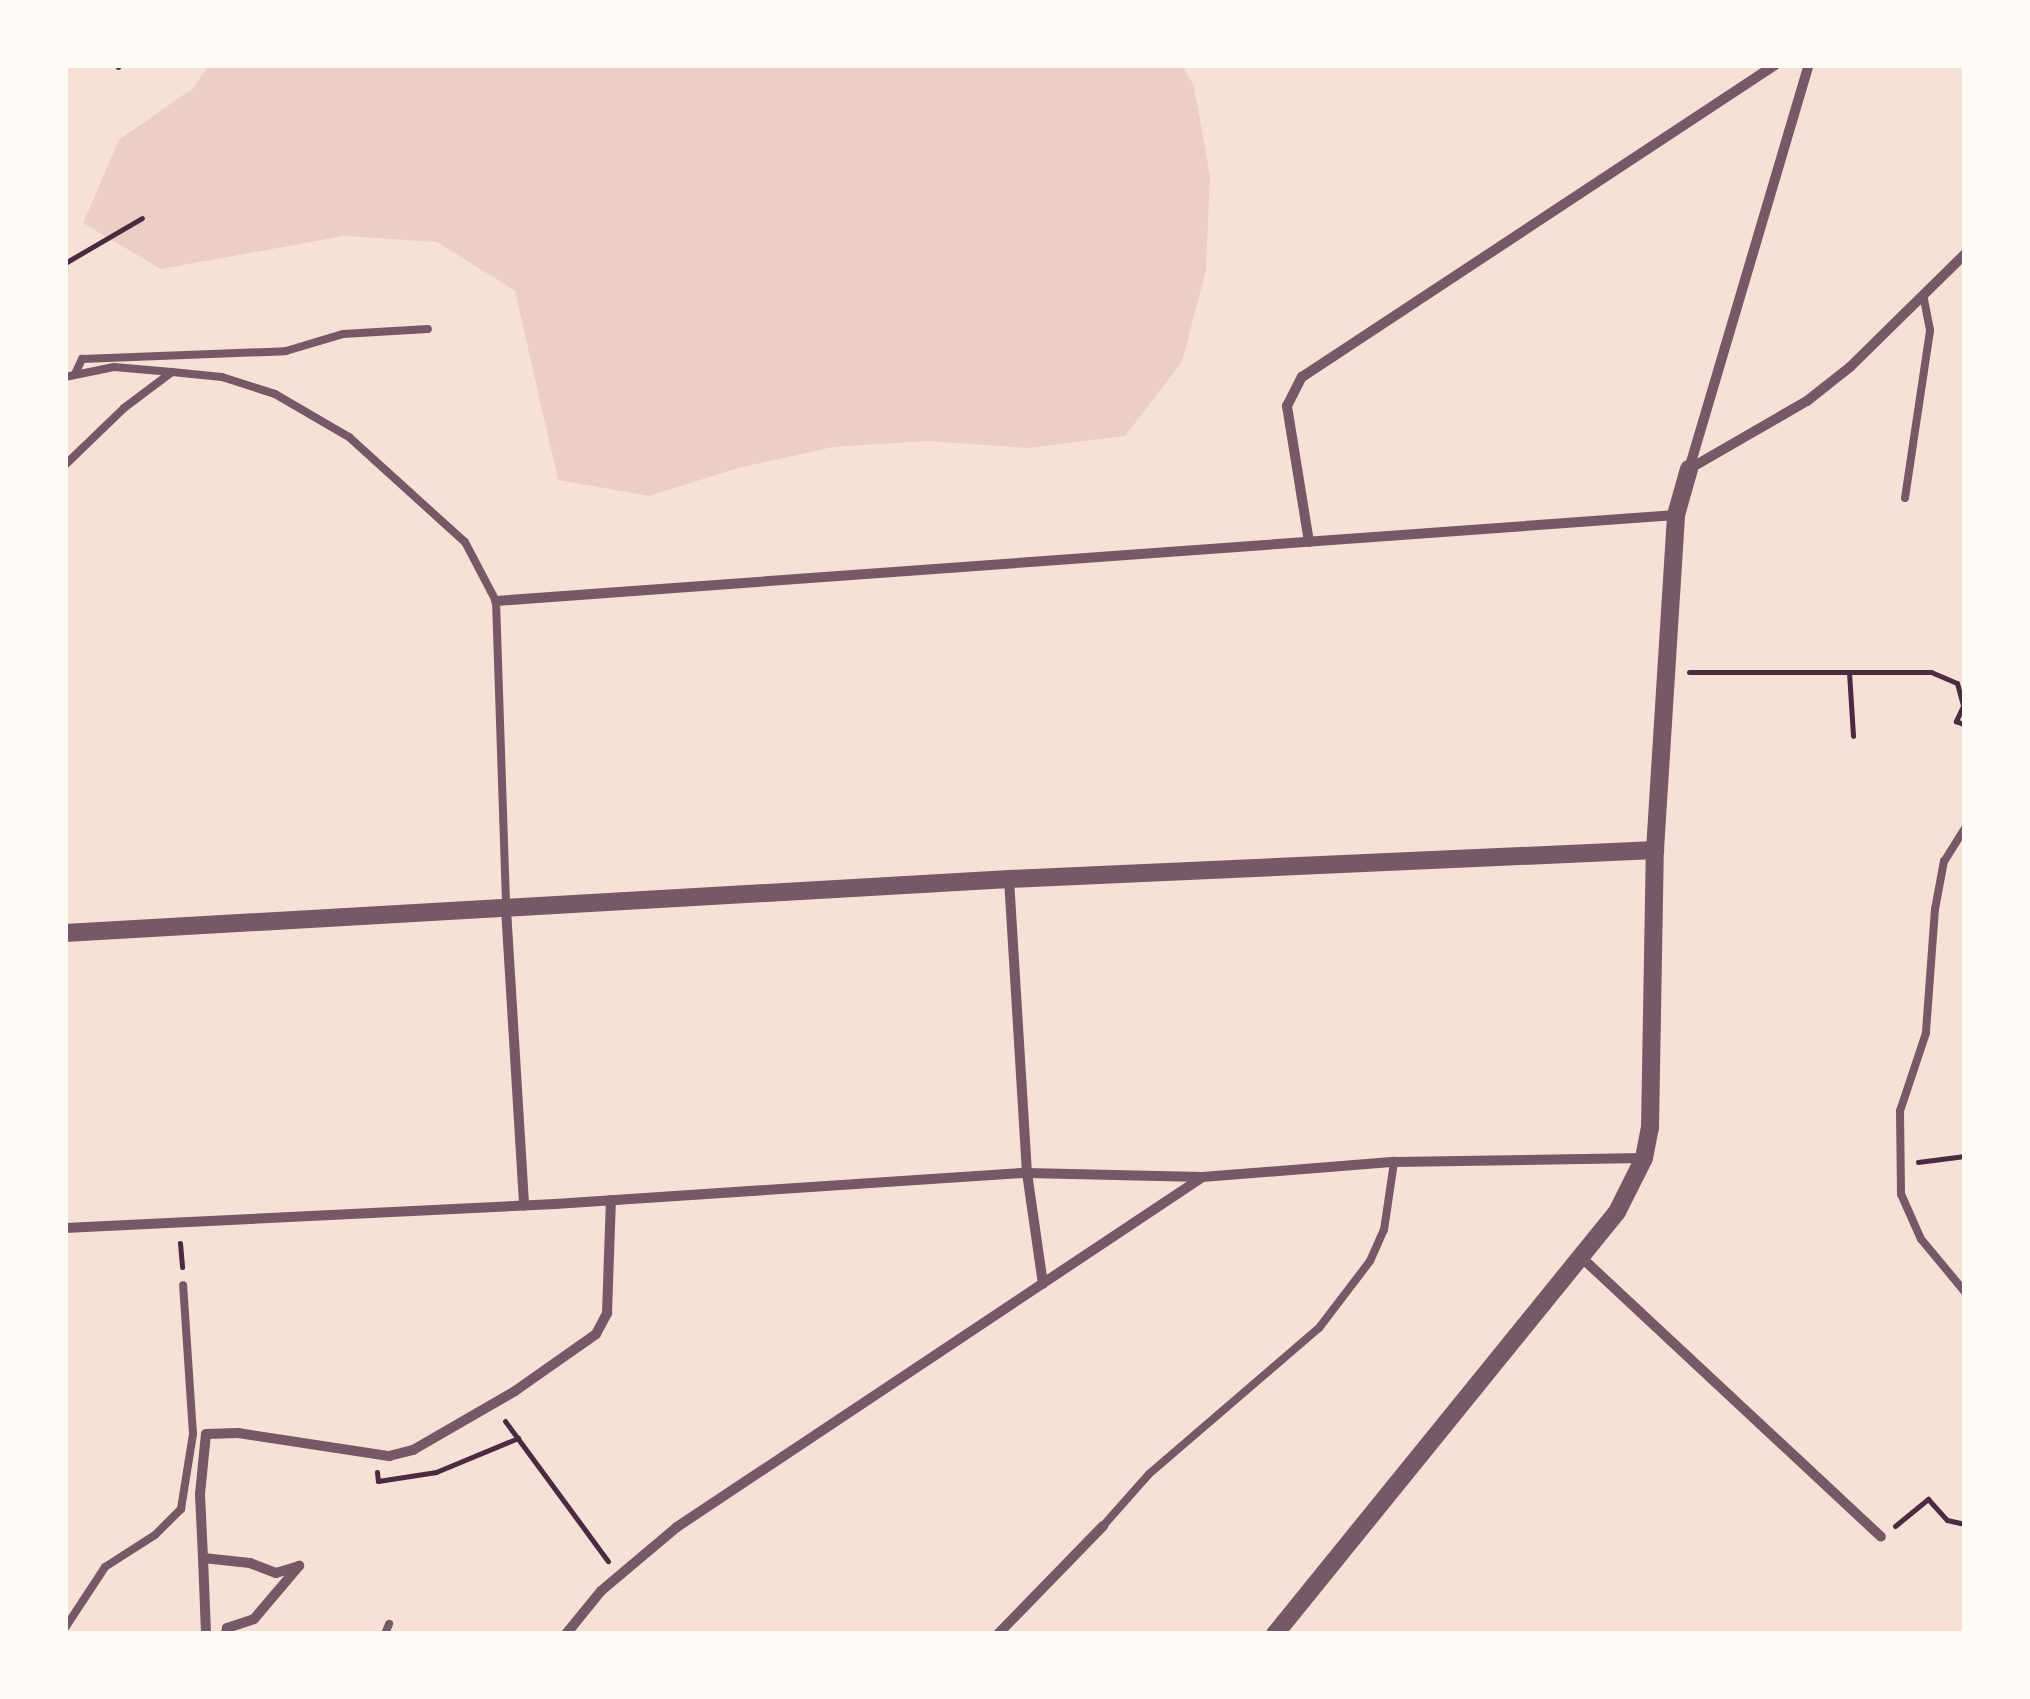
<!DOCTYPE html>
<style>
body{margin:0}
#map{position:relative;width:2030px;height:1699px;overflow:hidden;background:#f7e1d7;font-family:"Titillium Web",sans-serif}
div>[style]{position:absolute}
.green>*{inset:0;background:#ebcfc5}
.path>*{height:5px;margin:-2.5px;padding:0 2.5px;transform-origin:2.5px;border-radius:2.5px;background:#4a2c40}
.service>*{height:8px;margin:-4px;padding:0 4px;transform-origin:4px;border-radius:4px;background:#755966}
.minor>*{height:10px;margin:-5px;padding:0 5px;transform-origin:5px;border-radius:5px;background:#755966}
.tertiary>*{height:18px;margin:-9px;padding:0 9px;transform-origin:9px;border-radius:9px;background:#755966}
span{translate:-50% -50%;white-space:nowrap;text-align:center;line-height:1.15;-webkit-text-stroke:8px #fffaf5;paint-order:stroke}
.frame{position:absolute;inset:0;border:68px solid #fffaf5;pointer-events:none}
</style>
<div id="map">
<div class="green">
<div style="clip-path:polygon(209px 65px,1182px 65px,1194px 86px,1210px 176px,1206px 270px,1182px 362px,1125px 436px,1028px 448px,928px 441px,833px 447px,738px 468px,649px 496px,558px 480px,515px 291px,437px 242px,344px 236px,161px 269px,83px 223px,119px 140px,193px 88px)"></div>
</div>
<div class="path">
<div style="left:118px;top:67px;width:2px;rotate:-90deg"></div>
<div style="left:65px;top:263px;width:89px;rotate:-30.3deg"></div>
<div style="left:1689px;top:672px;width:242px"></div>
<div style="left:1931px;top:672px;width:28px;rotate:23deg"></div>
<div style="left:1957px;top:683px;width:24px;rotate:75deg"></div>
<div style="left:1963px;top:706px;width:17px;rotate:115deg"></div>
<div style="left:1956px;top:721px;width:10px;rotate:24deg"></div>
<div style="left:1849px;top:672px;width:64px;rotate:86.4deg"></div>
<div style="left:1918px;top:1162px;width:47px;rotate:-7.3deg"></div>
<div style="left:180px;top:1243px;width:24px;rotate:85deg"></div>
<div style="left:505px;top:1421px;width:174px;rotate:53.7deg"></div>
<div style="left:377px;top:1472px;width:9px;rotate:84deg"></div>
<div style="left:378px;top:1481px;width:59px;rotate:-8.8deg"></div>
<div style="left:436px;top:1472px;width:89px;rotate:-22.5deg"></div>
<div style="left:1895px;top:1526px;width:43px;rotate:-39.3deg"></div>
<div style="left:1928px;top:1499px;width:28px;rotate:48deg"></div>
<div style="left:1947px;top:1520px;width:18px;rotate:13deg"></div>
</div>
<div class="service">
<div style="left:75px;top:374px;width:17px;rotate:-65deg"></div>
<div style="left:82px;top:359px;width:204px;rotate:-2.2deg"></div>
<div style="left:286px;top:351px;width:59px;rotate:-16.6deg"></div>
<div style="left:343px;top:334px;width:85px;rotate:-3.4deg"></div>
<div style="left:65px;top:377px;width:50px;rotate:-11.5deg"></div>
<div style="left:114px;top:367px;width:58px;rotate:4.9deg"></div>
<div style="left:65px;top:465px;width:82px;rotate:-44deg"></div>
<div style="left:124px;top:408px;width:60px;rotate:-36.9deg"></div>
<div style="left:172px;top:372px;width:50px;rotate:5.7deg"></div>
<div style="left:222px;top:377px;width:56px;rotate:17.8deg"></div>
<div style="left:275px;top:394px;width:86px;rotate:30.2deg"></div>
<div style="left:349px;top:437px;width:156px;rotate:42.2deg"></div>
<div style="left:465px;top:542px;width:67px;rotate:62.3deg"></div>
<div style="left:496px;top:601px;width:308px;rotate:88.1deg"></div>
<div style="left:1905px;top:498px;width:170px;rotate:-81.5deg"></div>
<div style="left:1930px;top:330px;width:36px;rotate:-101deg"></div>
<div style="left:1965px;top:828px;width:39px;rotate:122deg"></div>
<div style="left:1944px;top:861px;width:49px;rotate:100.6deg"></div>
<div style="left:1935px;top:909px;width:124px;rotate:94.2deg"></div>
<div style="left:1926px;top:1033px;width:82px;rotate:108.4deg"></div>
<div style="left:1900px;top:1111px;width:83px;rotate:89.3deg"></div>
<div style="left:1901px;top:1194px;width:49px;rotate:66deg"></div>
<div style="left:1921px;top:1239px;width:69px;rotate:50.3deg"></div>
<div style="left:1103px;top:1526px;width:69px;rotate:-48.5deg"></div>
<div style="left:1149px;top:1474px;width:224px;rotate:-40.7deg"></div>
<div style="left:1319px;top:1328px;width:84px;rotate:-52.7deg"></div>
<div style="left:1370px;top:1261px;width:34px;rotate:-66deg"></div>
<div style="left:1384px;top:1230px;width:69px;rotate:-81.6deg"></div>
<div style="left:65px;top:1628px;width:73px;rotate:-56.7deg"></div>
<div style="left:105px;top:1567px;width:59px;rotate:-32.6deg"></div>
<div style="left:155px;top:1535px;width:37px;rotate:-45deg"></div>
<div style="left:181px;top:1509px;width:76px;rotate:-80.9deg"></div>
<div style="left:193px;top:1434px;width:149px;rotate:-93.8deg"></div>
<div style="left:385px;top:1634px;width:11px;rotate:-68deg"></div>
</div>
<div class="minor">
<div style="left:1689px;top:469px;width:421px;rotate:-73.5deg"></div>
<div style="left:1689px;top:469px;width:136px;rotate:-30deg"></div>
<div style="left:1807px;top:401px;width:55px;rotate:-38.3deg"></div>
<div style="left:1850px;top:367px;width:161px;rotate:-44.5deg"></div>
<div style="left:1309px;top:542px;width:138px;rotate:-99.2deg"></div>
<div style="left:1287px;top:406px;width:33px;rotate:-63deg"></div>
<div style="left:1302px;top:377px;width:567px;rotate:-33.41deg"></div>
<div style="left:496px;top:601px;width:1183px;rotate:-4.17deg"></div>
<div style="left:1009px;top:879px;width:295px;rotate:86.5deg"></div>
<div style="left:1027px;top:1173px;width:112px;rotate:81.8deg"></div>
<div style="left:506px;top:909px;width:297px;rotate:86.5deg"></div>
<div style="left:65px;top:1228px;width:491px;rotate:-2.8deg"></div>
<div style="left:555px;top:1204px;width:473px;rotate:-3.8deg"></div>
<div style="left:1027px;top:1173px;width:175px;rotate:1.3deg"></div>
<div style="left:1202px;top:1177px;width:193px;rotate:-4.5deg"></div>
<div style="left:1394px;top:1162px;width:250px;rotate:-0.9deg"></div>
<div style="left:1581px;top:1257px;width:410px;rotate:43deg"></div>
<div style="left:203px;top:1558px;width:76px;rotate:87.7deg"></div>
<div style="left:226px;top:1634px;width:6px;rotate:-81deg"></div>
<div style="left:227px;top:1628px;width:28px;rotate:-18deg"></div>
<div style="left:254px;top:1619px;width:70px;rotate:-49.7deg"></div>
<div style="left:299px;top:1566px;width:24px;rotate:163deg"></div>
<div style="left:276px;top:1573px;width:28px;rotate:-159deg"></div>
<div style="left:250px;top:1563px;width:47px;rotate:-173.9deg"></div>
<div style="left:203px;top:1558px;width:64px;rotate:-92.7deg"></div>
<div style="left:200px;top:1494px;width:60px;rotate:-84.3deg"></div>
<div style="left:206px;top:1434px;width:32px;rotate:-2deg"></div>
<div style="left:238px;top:1433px;width:153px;rotate:8.7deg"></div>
<div style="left:389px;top:1456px;width:25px;rotate:-14deg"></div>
<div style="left:413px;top:1450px;width:118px;rotate:-30deg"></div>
<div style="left:515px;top:1391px;width:99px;rotate:-35.1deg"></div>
<div style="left:596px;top:1334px;width:24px;rotate:-62deg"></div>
<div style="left:607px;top:1313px;width:113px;rotate:-88deg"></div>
<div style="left:566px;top:1634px;width:55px;rotate:-50.9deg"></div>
<div style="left:601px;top:1591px;width:99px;rotate:-40.1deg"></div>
<div style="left:677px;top:1527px;width:630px;rotate:-33.66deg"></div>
<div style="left:998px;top:1634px;width:151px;rotate:-45.8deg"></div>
</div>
<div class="tertiary">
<div style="left:65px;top:933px;width:946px;rotate:-3.27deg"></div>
<div style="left:1009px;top:879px;width:647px;rotate:-2.57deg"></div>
<div style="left:1275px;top:1634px;width:543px;rotate:-50.98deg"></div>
<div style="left:1617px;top:1212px;width:60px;rotate:-63.4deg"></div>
<div style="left:1644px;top:1158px;width:31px;rotate:-79deg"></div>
<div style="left:1650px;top:1128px;width:278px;rotate:-89deg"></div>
<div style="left:1655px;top:850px;width:336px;rotate:-86.4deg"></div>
<div style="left:1676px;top:515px;width:48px;rotate:-74.2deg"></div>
</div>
<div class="frame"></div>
</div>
